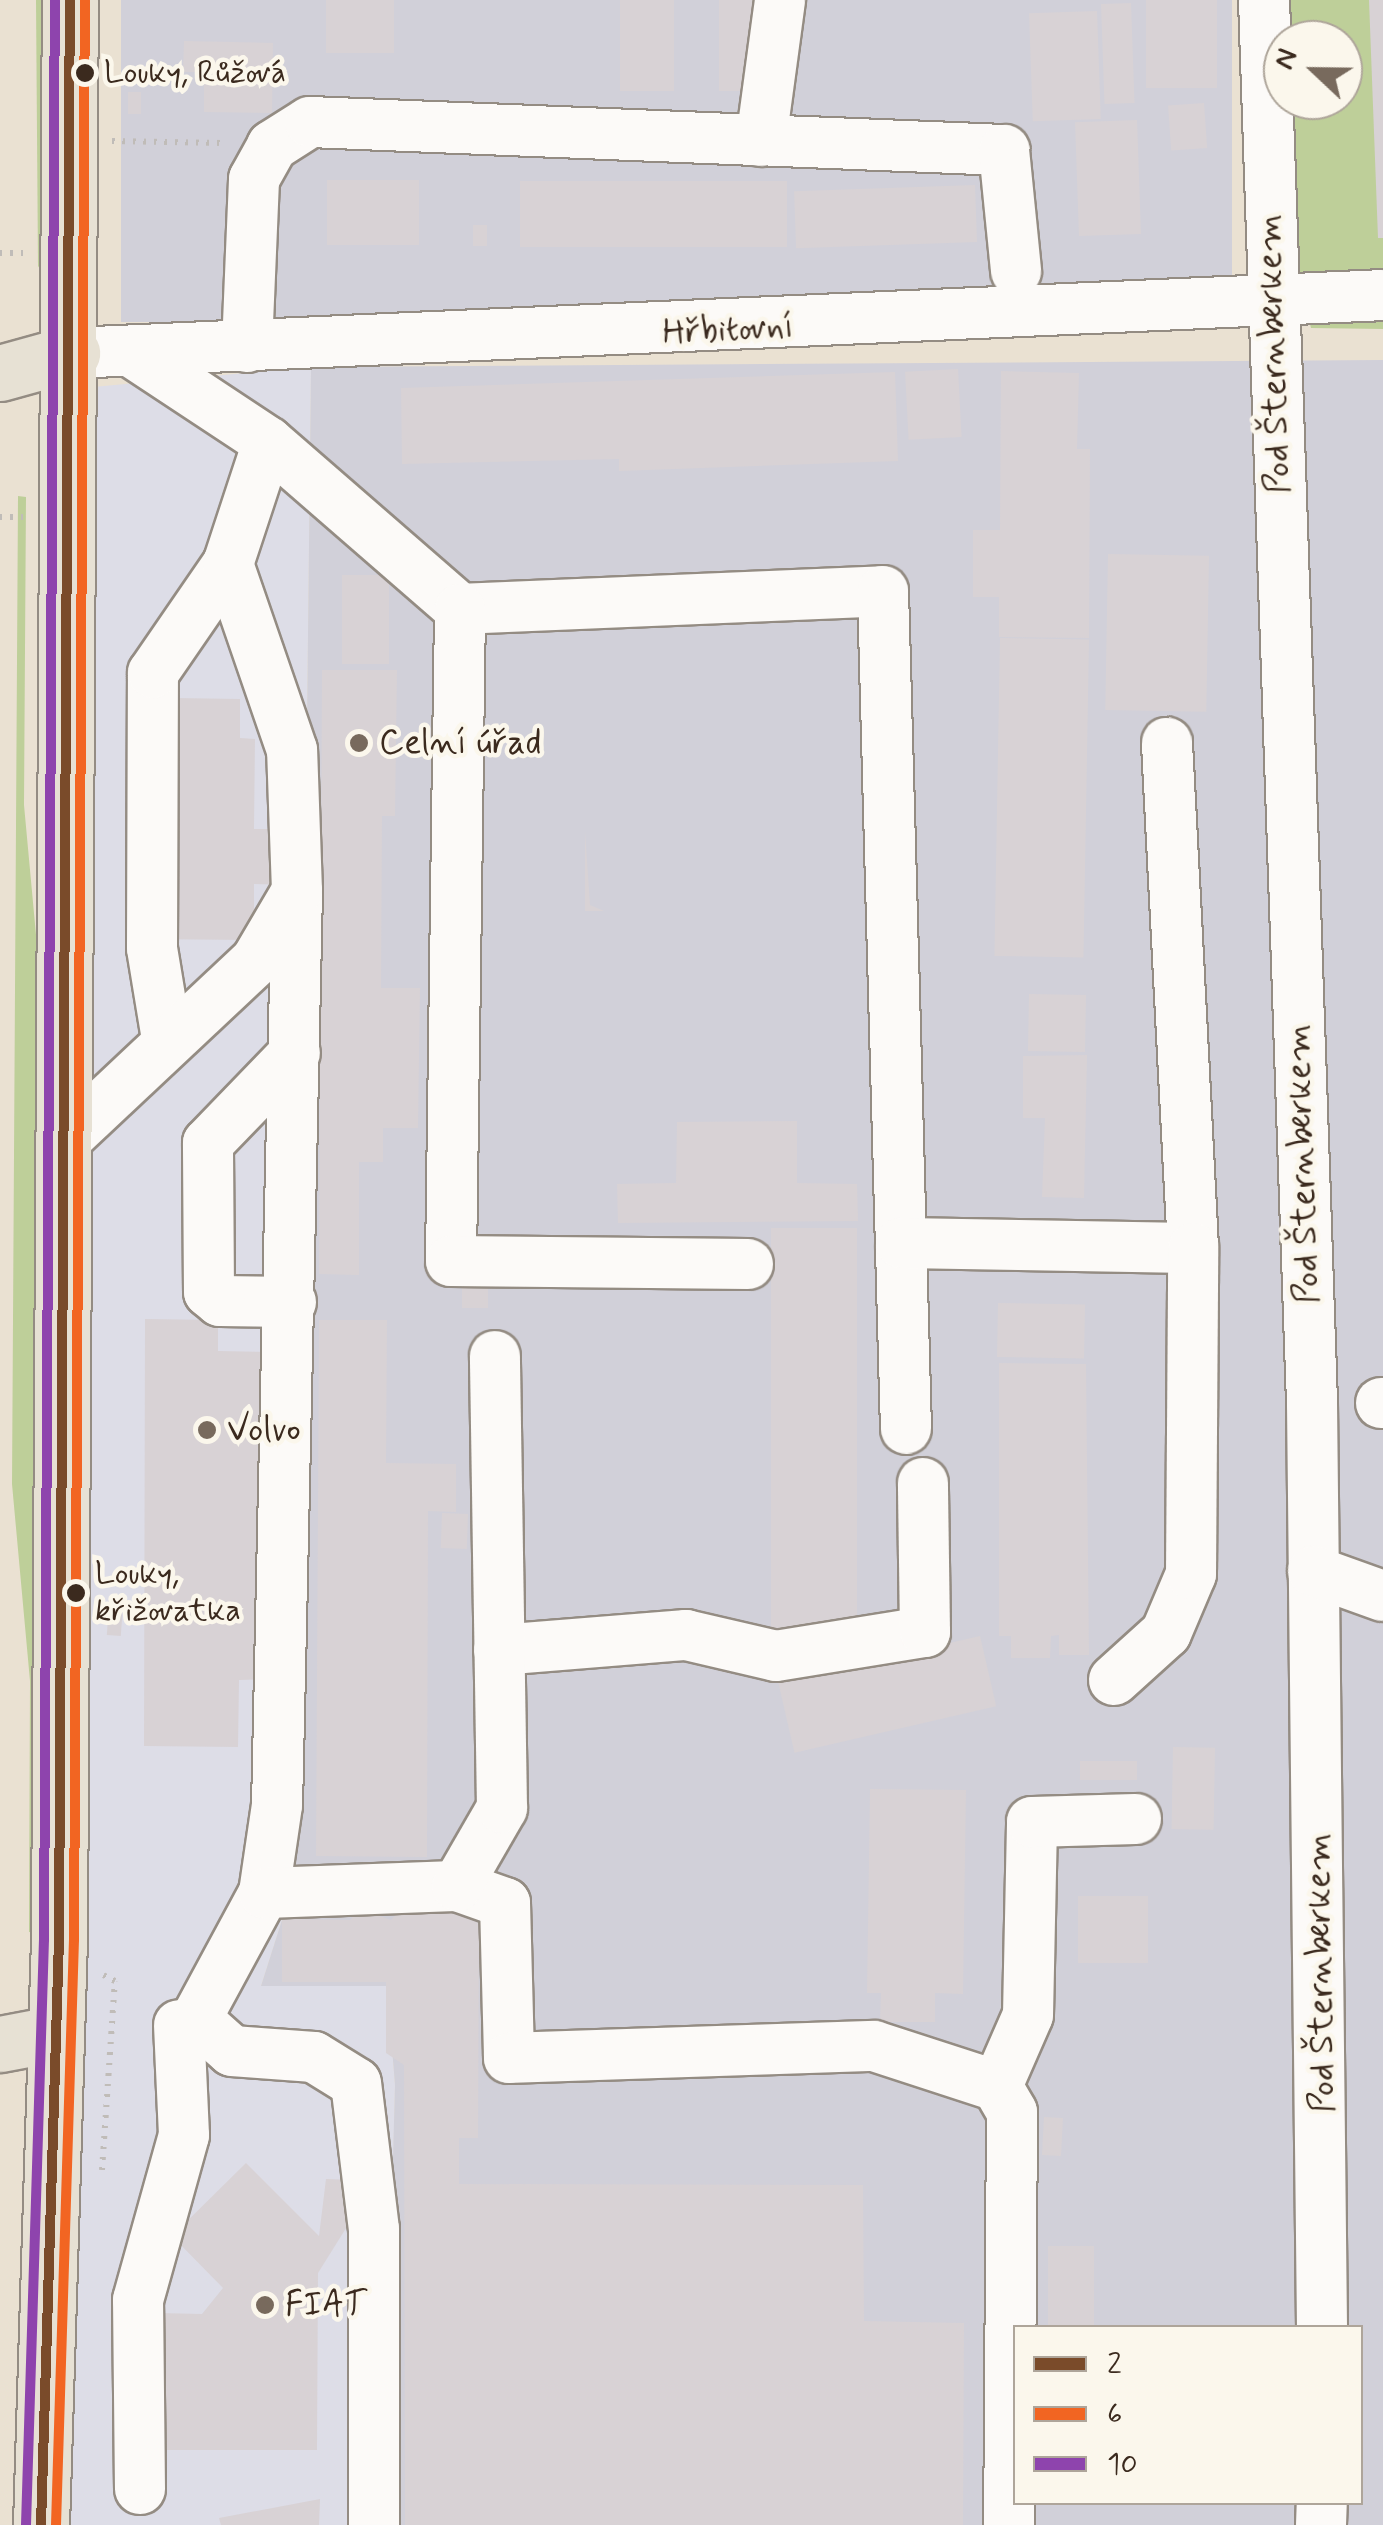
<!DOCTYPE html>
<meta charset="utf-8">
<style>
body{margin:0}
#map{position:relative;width:1383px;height:2525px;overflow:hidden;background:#eae1d2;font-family:Mynerve,sans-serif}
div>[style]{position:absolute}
.built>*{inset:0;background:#dddde7}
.industrial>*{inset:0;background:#d1d0d9;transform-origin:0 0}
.green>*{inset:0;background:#becf99}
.building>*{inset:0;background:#d8d2d5;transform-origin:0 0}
.path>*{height:6px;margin-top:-3px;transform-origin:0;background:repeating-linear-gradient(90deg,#c0bcb8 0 2.5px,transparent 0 10.5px)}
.roads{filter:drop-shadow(2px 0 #948c83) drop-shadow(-2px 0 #948c83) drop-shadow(0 2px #948c83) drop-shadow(0 -2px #948c83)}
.minor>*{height:50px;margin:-25px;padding:0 25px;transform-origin:25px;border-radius:25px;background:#fcfaf8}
.major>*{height:55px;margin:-27.5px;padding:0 27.5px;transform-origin:27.5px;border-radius:27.5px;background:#e7e1d4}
.bus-1>*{height:10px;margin:-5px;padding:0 5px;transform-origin:5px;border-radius:5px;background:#7a4b2a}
.bus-2>*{height:10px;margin:-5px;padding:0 5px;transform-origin:5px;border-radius:5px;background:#f26522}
.bus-3>*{height:10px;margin:-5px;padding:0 5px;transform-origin:5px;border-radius:5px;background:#8e44ad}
.dots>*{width:28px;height:28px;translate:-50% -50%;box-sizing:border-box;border:5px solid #fbf7ec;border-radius:50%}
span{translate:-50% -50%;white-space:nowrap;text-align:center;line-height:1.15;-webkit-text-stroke:9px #fbf7ec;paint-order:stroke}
.bus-label{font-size:32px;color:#3b2a1e}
.left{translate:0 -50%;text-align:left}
.street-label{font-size:35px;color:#3b2a1e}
.poi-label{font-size:35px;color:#3b2a1e}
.legend{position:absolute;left:1013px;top:2325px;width:350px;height:180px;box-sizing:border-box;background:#fbf7ec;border:2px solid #aea59a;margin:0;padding:12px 18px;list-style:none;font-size:30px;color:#3b2a1e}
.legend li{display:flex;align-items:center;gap:20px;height:50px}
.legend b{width:50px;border:2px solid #aea59a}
.north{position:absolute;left:1263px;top:20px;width:100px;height:100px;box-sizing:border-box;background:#fbf7ec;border:2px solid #aea59a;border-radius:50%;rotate:292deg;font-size:28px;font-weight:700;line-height:40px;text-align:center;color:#3b2a1e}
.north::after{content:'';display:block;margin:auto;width:35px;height:45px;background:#786a5d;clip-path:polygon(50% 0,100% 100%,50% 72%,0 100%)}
</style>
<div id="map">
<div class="built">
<div style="clip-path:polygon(311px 367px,294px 1882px,261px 1986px,387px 1985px,395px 2085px,385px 2525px,58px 2525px,83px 2116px,93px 387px)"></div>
</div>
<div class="industrial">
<div style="left:121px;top:0;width:1111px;height:322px"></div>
<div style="clip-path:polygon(evenodd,1383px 360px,1383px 2525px,383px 2525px,395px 2085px,387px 1986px,261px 1986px,294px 1882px,311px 367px,1383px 360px,1016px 2328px,1360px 2328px,1360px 2502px,1016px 2502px,1016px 2328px)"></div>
</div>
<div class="green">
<div style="clip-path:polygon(36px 0,48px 0,42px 272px,38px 266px)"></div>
<div style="clip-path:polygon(1287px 0,1383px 0,1383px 329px,1311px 328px,1293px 256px,1289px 100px,1343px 100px,1343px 40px,1288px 40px)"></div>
<div style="clip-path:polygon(18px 496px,26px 497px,24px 805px,41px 989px,37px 1933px,29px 1932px,30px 1681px,12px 1484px)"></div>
</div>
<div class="building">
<div style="left:326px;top:0;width:68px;height:53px"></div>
<div style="left:620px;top:0;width:54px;height:91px"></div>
<div style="left:719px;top:0;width:36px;height:91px"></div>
<div style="left:1146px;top:0;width:71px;height:88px"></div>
<div style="clip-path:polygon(1369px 0,1383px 0,1383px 238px,1378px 238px)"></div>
<div style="left:1131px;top:3px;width:100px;height:30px;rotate:88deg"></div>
<div style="left:1097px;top:11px;width:108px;height:68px;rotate:88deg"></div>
<div style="clip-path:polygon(184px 41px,273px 43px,272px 113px,204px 112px,204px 72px,183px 72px)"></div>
<div style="left:128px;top:92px;width:13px;height:22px"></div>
<div style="left:1204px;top:103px;width:45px;height:36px;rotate:86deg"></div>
<div style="left:1137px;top:120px;width:114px;height:62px;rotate:88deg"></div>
<div style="left:327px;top:180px;width:92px;height:65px"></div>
<div style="left:520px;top:181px;width:267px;height:66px"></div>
<div style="left:975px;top:185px;width:57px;height:181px;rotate:88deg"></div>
<div style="left:473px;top:225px;width:14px;height:21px"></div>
<div style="left:958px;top:369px;width:68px;height:53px;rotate:87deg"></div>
<div style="clip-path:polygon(1001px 371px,1079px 373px,1077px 449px,1090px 449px,1089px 638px,999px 637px,999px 597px,973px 597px,973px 530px,1000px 530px)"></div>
<div style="clip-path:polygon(895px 372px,898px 461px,619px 471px,619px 459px,402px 464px,401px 388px)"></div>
<div style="left:1108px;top:554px;width:101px;height:156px;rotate:1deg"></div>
<div style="left:342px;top:575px;width:47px;height:89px"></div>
<div style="left:1000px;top:638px;width:89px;height:318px;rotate:1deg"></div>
<div style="clip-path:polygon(322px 670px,397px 670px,395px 816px,382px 816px,381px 988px,420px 988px,418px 1128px,383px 1128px,383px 1162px,359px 1162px,359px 1275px,319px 1274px)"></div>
<div style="clip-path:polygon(174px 698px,240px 699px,240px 738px,255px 739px,254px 829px,291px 829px,290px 885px,254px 884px,254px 940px,135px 939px)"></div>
<div style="clip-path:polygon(585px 831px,590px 905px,604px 911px,585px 911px)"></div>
<div style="left:1029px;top:994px;width:57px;height:57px;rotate:1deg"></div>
<div style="clip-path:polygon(1087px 1055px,1084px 1198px,1042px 1197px,1045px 1118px,1023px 1118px,1023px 1056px)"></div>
<div style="clip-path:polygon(797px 1121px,797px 1183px,857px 1184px,858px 1221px,618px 1223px,617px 1184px,676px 1183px,677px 1122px)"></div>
<div style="left:771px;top:1228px;width:86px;height:409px"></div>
<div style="left:488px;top:1288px;width:20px;height:26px;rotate:90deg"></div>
<div style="left:998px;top:1303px;width:87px;height:54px;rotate:1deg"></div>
<div style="clip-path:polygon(145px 1319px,218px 1320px,218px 1351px,271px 1352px,268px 1679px,239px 1680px,238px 1747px,144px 1746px)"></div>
<div style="clip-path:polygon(319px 1320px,387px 1320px,386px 1463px,456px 1464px,456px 1512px,428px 1511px,427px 1857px,316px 1856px)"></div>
<div style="clip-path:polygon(999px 1363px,1086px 1364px,1089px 1655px,1059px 1655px,1059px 1635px,1051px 1636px,1050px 1658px,1011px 1658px,1011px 1636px,999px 1636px)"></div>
<div style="left:442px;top:1513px;width:26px;height:35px;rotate:2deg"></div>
<div style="left:109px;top:1604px;width:14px;height:31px;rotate:4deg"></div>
<div style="left:980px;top:1636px;width:72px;height:207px;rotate:77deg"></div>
<div style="left:1173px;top:1747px;width:42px;height:82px;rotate:1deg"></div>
<div style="left:1080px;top:1761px;width:57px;height:19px"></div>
<div style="clip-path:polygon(870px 1789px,966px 1790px,963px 1994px,935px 1993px,935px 2022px,880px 2022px,881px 1993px,867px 1993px)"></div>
<div style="left:1078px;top:1896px;width:70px;height:67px"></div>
<div style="clip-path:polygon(360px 1909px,391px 1920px,401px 1909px,479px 1910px,478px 2138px,459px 2138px,459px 2184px,863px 2185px,864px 2321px,964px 2323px,963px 2525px,405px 2525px,404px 2065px,386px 2053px,386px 1982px,282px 1982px,282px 1919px,350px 1920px)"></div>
<div style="left:1044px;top:2117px;width:19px;height:38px;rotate:3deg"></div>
<div style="clip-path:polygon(246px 2163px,319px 2236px,326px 2179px,353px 2180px,353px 2217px,318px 2273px,317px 2450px,151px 2450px,158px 2313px,202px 2314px,223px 2288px,172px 2236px)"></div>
<div style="left:1048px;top:2246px;width:46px;height:81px"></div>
<div style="clip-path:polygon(320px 2499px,319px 2525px,221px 2525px,219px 2518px)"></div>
</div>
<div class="path">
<div style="left:112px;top:141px;width:111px;rotate:1deg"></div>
<div style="left:0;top:253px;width:24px"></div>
<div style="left:0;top:517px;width:24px"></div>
<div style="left:102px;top:2170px;width:189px;rotate:-86.1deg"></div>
<div style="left:115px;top:1981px;width:13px;rotate:-153deg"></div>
</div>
<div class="roads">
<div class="minor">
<div style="left:1264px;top:0;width:1404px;rotate:88.04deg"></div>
<div style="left:1312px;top:1403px;width:925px;rotate:89.38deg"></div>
<div style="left:761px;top:141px;width:142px;rotate:-82.3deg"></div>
<div style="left:247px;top:347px;width:168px;rotate:-87.6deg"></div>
<div style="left:254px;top:179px;width:38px;rotate:-61deg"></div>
<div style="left:272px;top:146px;width:45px;rotate:-32.3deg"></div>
<div style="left:310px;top:122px;width:695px;rotate:2.31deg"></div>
<div style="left:1004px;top:150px;width:122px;rotate:84.3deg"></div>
<div style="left:72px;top:353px;width:1312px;rotate:-2.53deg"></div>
<div style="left:268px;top:442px;width:254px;rotate:41deg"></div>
<div style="left:460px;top:609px;width:423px;rotate:-2.4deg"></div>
<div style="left:883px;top:591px;width:838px;rotate:88.43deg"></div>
<div style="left:460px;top:609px;width:652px;rotate:90.79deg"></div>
<div style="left:451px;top:1261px;width:297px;rotate:0.6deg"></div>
<div style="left:297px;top:891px;width:914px;rotate:91.25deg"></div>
<div style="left:277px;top:1805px;width:89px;rotate:98.4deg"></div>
<div style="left:264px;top:1893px;width:143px;rotate:118.4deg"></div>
<div style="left:196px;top:2019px;width:48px;rotate:41.6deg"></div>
<div style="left:232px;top:2051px;width:82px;rotate:4.2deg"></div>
<div style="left:314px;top:2057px;width:49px;rotate:31.8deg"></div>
<div style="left:356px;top:2083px;width:147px;rotate:83deg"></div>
<div style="left:374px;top:2229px;width:296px;rotate:90deg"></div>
<div style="left:167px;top:1039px;width:92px;rotate:-99.4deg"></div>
<div style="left:152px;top:948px;width:275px;rotate:-89.8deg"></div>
<div style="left:153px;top:673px;width:132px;rotate:-55.5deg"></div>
<div style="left:63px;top:1142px;width:265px;rotate:-43.2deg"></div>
<div style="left:256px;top:961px;width:81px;rotate:-59.6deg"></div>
<div style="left:297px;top:891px;width:141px;rotate:-92deg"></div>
<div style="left:292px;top:750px;width:197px;rotate:-109deg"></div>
<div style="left:228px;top:564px;width:128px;rotate:-71.8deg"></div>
<div style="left:268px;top:442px;width:163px;rotate:-146.5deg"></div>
<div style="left:901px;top:1243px;width:292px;rotate:1deg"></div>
<div style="left:1193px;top:1248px;width:506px;rotate:-92.95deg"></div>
<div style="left:291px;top:1302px;width:71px;rotate:-179.2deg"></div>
<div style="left:220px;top:1301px;width:14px;rotate:-141deg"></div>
<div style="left:209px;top:1292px;width:149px;rotate:-90.4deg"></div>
<div style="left:208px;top:1143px;width:125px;rotate:-46deg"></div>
<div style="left:1381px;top:1403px;width:2px"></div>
<div style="left:1313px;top:1571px;width:74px;rotate:19.7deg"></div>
<div style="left:499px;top:1650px;width:188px;rotate:-4.6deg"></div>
<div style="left:686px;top:1635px;width:92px;rotate:13.1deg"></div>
<div style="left:776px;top:1656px;width:151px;rotate:-9.2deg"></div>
<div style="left:925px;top:1632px;width:149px;rotate:-90.8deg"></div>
<div style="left:1114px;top:1680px;width:70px;rotate:-42.1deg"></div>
<div style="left:1166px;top:1633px;width:64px;rotate:-67deg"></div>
<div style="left:1191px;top:1574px;width:326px;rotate:-89.6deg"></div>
<div style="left:457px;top:1886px;width:51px;rotate:19.5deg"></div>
<div style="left:505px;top:1903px;width:155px;rotate:88.5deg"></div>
<div style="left:509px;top:2058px;width:365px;rotate:-1.9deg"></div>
<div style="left:874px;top:2046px;width:129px;rotate:18deg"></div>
<div style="left:997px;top:2086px;width:30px;rotate:60deg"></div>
<div style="left:1012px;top:2112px;width:413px;rotate:90.4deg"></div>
<div style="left:264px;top:1893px;width:193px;rotate:-2.1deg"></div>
<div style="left:457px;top:1886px;width:90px;rotate:-60deg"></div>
<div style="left:502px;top:1808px;width:452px;rotate:-90.9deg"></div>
<div style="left:997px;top:2086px;width:77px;rotate:-66.4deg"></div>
<div style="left:1028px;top:2015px;width:193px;rotate:-88.8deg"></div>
<div style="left:1032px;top:1822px;width:104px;rotate:-1.7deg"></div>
<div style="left:140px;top:2489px;width:189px;rotate:-90.6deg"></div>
<div style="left:138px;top:2300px;width:171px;rotate:-74.4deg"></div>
<div style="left:184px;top:2135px;width:110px;rotate:-92.6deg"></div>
<div style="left:1321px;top:2525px;width:23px;rotate:-88deg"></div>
</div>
<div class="major">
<div style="left:0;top:373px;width:75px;rotate:-15.5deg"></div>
<div style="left:0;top:2044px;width:54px;rotate:-10.7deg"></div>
<div style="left:41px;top:2525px;width:585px;rotate:-88.24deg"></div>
<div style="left:59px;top:1940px;width:1940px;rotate:-89.68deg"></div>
</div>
</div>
<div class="bus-1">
<div style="left:41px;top:2525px;width:585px;rotate:-88.24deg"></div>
<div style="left:59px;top:1940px;width:1940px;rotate:-89.68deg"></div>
</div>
<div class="bus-2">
<div style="left:56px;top:2525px;width:585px;rotate:-88.24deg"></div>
<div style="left:74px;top:1940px;width:1940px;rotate:-89.68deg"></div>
</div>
<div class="bus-3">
<div style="left:26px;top:2525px;width:585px;rotate:-88.24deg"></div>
<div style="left:44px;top:1940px;width:1940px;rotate:-89.68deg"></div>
</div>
<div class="dots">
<div style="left:85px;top:73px;background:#3b2a1e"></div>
<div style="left:359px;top:743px;background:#786a5d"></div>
<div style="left:207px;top:1430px;background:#786a5d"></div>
<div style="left:76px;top:1593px;background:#3b2a1e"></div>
<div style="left:265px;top:2305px;background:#786a5d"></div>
</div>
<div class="bus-label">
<span class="left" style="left:104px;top:73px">Louky, Růžová</span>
<span class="left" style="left:95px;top:1593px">Louky,<br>křižovatka</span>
</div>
<div class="street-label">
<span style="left:728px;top:330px;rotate:-3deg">Hřbitovní</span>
<span style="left:1274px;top:354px;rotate:-92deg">Pod Šternberkem</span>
<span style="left:1303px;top:1164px;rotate:-92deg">Pod Šternberkem</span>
<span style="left:1321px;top:1973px;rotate:-91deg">Pod Šternberkem</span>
</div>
<div class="poi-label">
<span class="left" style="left:379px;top:743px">Celní úřad</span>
<span class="left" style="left:227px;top:1430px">Volvo</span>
<span class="left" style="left:285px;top:2305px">FIAT</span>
</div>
<ul class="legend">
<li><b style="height:12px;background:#7a4b2a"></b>2</li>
<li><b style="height:12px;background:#f26522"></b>6</li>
<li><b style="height:12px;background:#8e44ad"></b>10</li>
</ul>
<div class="north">N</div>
</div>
